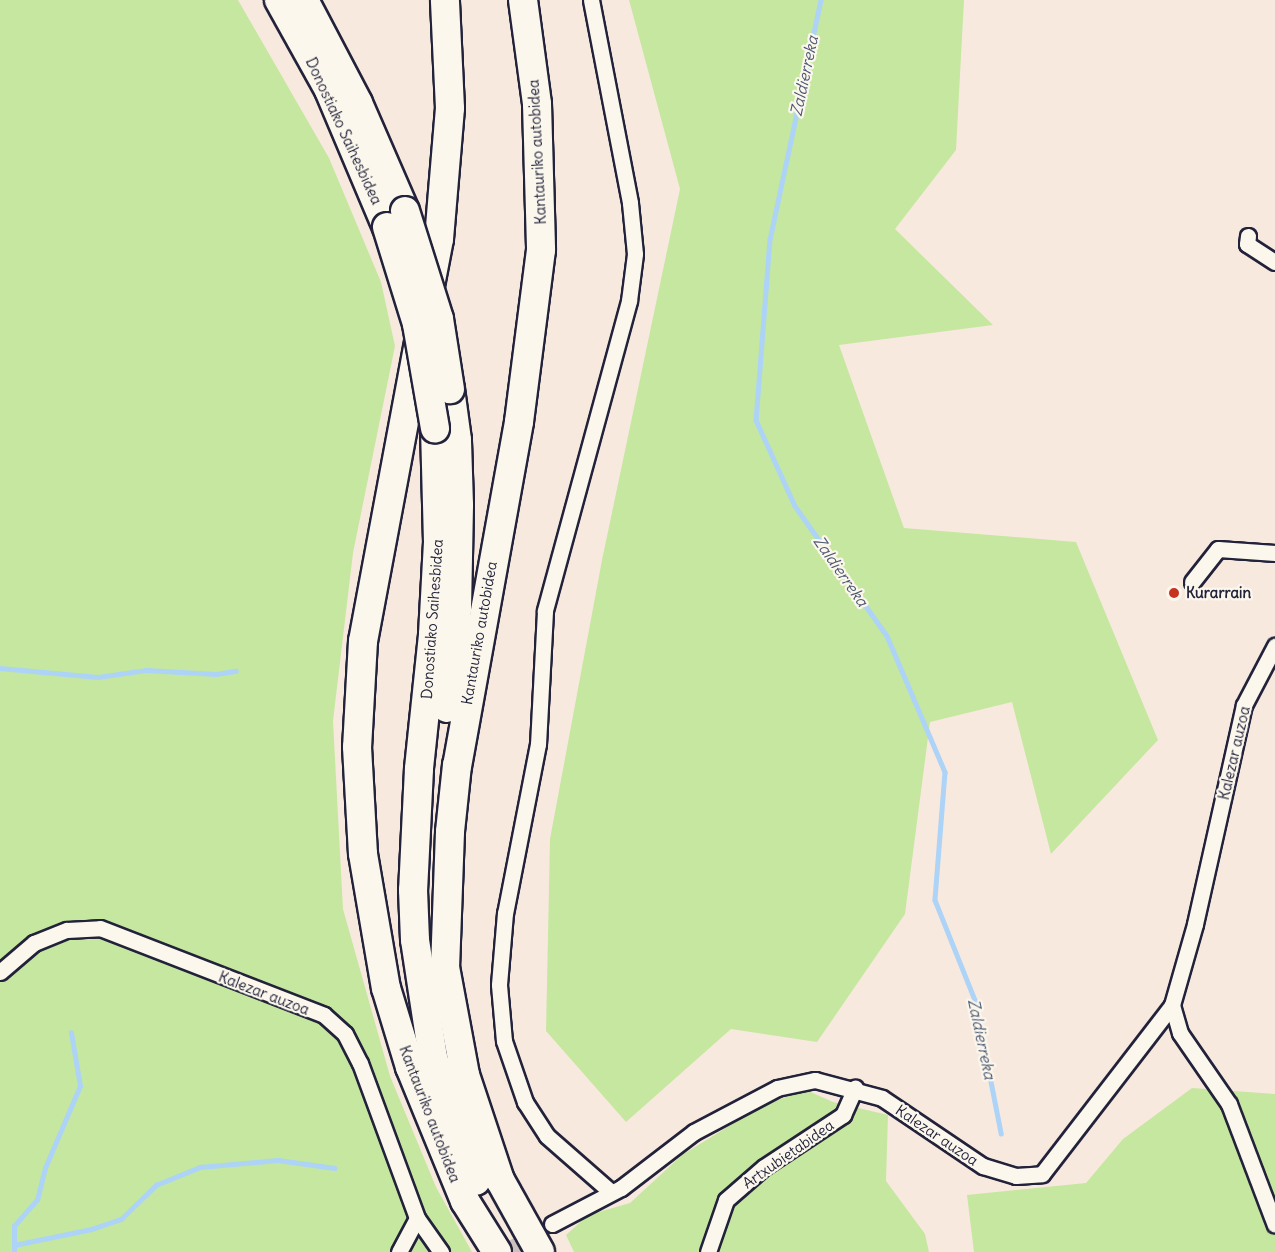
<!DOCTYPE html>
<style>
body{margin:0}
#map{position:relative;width:1275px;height:1252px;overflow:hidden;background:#f8e9df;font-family:Delius,sans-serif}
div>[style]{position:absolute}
.green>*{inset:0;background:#c6e7a0}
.stream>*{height:4.5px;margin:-2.25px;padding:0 2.25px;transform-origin:2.25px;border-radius:2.25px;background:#add3f7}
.minor-tunnel>*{height:15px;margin-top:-7.5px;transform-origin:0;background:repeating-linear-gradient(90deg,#cdc1be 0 15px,transparent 0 23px)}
.roads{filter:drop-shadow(2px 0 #22223b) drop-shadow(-2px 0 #22223b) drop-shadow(0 2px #22223b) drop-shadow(0 -2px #22223b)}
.minor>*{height:15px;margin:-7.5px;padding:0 7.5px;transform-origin:7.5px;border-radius:7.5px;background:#fbf7ec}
.motorway>*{height:28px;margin:-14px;padding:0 14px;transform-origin:14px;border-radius:14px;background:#fbf7ec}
.bridges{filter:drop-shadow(2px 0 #22223b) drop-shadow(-2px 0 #22223b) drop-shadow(0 2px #22223b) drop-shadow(0 -2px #22223b)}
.motorway-bridge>*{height:28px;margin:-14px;padding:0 14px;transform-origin:14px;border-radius:14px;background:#fbf7ec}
.dots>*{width:16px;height:16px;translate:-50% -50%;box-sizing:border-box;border:3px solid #fbf7ec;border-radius:50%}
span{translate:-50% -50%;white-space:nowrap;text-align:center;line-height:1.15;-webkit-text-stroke:4.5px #fbf7ec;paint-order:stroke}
.street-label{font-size:15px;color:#22223b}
.poi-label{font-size:15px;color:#22223b;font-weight:700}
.left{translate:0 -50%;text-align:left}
.water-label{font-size:16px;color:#4c5773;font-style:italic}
</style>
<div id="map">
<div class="green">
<div style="clip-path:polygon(0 0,238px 0,329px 158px,381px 282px,395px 346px,353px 553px,333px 721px,343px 909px,390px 1076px,436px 1187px,472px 1252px,0 1252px)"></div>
<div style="clip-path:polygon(629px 0,964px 0,956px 150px,895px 229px,993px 325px,839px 345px,904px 528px,1076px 542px,1158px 740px,1051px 854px,1012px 702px,930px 722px,905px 914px,817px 1042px,731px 1029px,626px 1122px,546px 1031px,550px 839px,602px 560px,680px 189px)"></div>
<div style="clip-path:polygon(1192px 1088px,1275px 1094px,1275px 1252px,974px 1252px,967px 1195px,1086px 1183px,1123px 1139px)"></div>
<div style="clip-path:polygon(806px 1090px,833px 1102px,888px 1115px,886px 1181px,925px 1234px,929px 1252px,574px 1252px,566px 1235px,588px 1215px,630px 1203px,682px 1155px,763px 1105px)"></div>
</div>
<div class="stream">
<div style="left:821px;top:0;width:244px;rotate:102deg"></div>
<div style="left:770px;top:239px;width:182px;rotate:94.4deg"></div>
<div style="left:756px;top:420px;width:94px;rotate:65.6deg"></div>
<div style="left:795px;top:506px;width:159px;rotate:54.7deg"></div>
<div style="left:887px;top:636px;width:148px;rotate:66.9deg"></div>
<div style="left:945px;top:772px;width:128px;rotate:94.5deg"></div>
<div style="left:935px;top:900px;width:108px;rotate:68.2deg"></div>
<div style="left:975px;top:1000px;width:136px;rotate:78.9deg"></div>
<div style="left:0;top:668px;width:98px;rotate:5.2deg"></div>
<div style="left:98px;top:677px;width:49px;rotate:-8.3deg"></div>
<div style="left:146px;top:670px;width:70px;rotate:3.3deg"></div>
<div style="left:216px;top:674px;width:20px;rotate:-9deg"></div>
<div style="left:14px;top:1245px;width:80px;rotate:-11.6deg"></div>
<div style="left:92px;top:1229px;width:31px;rotate:-19deg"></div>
<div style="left:121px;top:1219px;width:49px;rotate:-44.2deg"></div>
<div style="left:156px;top:1185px;width:48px;rotate:-22.2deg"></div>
<div style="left:200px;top:1167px;width:78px;rotate:-5.1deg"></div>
<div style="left:278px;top:1160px;width:57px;rotate:8.1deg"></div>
<div style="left:14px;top:1252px;width:26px;rotate:-90deg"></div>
<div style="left:14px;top:1226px;width:35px;rotate:-49deg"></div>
<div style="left:37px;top:1200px;width:33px;rotate:-76deg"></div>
<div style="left:45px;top:1168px;width:89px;rotate:-66.9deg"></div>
<div style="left:80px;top:1086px;width:54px;rotate:-99.6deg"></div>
</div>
<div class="minor-tunnel">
<div style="left:504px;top:1252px;width:56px;rotate:-30.3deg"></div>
</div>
<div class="roads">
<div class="minor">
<div style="left:591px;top:0;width:207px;rotate:79.1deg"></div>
<div style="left:630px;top:203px;width:51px;rotate:84.4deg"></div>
<div style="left:635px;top:254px;width:47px;rotate:97.3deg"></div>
<div style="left:629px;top:301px;width:321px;rotate:105.2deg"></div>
<div style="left:545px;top:611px;width:133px;rotate:93deg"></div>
<div style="left:538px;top:744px;width:172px;rotate:101deg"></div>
<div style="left:505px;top:913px;width:72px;rotate:94.8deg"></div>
<div style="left:499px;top:985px;width:56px;rotate:84.9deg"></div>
<div style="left:504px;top:1041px;width:65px;rotate:71deg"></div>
<div style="left:525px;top:1102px;width:40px;rotate:57.1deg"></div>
<div style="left:547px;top:1136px;width:85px;rotate:41.2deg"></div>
<div style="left:1248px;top:236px;width:8px;rotate:97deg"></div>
<div style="left:1247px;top:244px;width:33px;rotate:33deg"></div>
<div style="left:1192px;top:582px;width:42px;rotate:-51.8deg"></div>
<div style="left:1218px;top:549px;width:57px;rotate:4deg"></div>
<div style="left:0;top:972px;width:45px;rotate:-40.5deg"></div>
<div style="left:34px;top:943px;width:35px;rotate:-22deg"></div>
<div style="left:67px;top:930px;width:33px;rotate:-3deg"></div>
<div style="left:100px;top:928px;width:240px;rotate:21.2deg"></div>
<div style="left:324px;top:1015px;width:28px;rotate:42deg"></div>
<div style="left:345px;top:1034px;width:33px;rotate:63deg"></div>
<div style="left:360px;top:1063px;width:165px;rotate:69.8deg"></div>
<div style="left:417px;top:1218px;width:42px;rotate:54.8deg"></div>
<div style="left:1172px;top:1005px;width:29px;rotate:74deg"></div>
<div style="left:1180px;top:1033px;width:86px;rotate:55.4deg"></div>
<div style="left:1229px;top:1104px;width:129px;rotate:69.2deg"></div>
<div style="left:552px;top:1224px;width:78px;rotate:-27.6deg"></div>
<div style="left:621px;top:1188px;width:92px;rotate:-37.5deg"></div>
<div style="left:694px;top:1132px;width:94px;rotate:-27.9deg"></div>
<div style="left:777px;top:1088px;width:39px;rotate:-12deg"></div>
<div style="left:815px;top:1080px;width:69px;rotate:15deg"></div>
<div style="left:882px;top:1098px;width:122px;rotate:34deg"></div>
<div style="left:983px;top:1166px;width:34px;rotate:17deg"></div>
<div style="left:1016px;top:1176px;width:26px;rotate:-4deg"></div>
<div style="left:1042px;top:1174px;width:213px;rotate:-52.4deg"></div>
<div style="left:1172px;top:1005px;width:84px;rotate:-74.1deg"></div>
<div style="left:1195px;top:924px;width:224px;rotate:-77.4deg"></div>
<div style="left:1244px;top:705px;width:67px;rotate:-62.3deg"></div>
<div style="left:399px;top:1252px;width:38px;rotate:-62deg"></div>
<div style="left:708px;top:1252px;width:55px;rotate:-70.9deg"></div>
<div style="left:726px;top:1200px;width:50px;rotate:-41deg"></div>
<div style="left:764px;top:1167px;width:95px;rotate:-33.4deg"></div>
<div style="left:843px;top:1115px;width:30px;rotate:-66deg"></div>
</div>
<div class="motorway">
<div style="left:279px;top:0;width:103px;rotate:60.9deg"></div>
<div style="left:329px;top:90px;width:149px;rotate:67.1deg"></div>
<div style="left:304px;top:0;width:116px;rotate:62.3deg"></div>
<div style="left:358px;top:103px;width:118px;rotate:66.5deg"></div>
<div style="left:523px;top:0;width:105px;rotate:82.3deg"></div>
<div style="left:537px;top:104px;width:146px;rotate:88.4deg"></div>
<div style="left:541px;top:250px;width:173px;rotate:97.3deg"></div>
<div style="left:519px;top:422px;width:349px;rotate:100.2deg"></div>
<div style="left:457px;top:765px;width:67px;rotate:96deg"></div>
<div style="left:450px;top:832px;width:135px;rotate:92.1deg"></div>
<div style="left:445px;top:967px;width:110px;rotate:79.5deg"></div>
<div style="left:465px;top:1075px;width:111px;rotate:71.6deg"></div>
<div style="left:500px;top:1180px;width:82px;rotate:60.9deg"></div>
<div style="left:428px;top:296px;width:58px;rotate:-79.1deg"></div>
<div style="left:439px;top:239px;width:131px;rotate:-85.2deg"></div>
<div style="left:450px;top:108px;width:108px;rotate:-92.7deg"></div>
<div style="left:419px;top:342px;width:304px;rotate:100.6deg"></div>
<div style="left:363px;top:641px;width:106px;rotate:93.2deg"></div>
<div style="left:357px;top:747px;width:107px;rotate:86.8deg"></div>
<div style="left:363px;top:854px;width:136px;rotate:80.3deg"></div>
<div style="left:386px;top:988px;width:83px;rotate:73.1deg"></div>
<div style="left:410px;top:1067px;width:145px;rotate:67.7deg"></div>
<div style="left:465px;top:1201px;width:60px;rotate:57.9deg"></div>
<div style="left:435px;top:428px;width:114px;rotate:88.5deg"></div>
<div style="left:438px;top:542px;width:93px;rotate:93.1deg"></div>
<div style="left:433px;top:635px;width:135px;rotate:96deg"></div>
<div style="left:419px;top:769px;width:121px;rotate:92.8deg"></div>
<div style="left:413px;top:890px;width:50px;rotate:87.7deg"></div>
<div style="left:415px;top:940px;width:119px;rotate:81.3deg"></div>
<div style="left:433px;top:1058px;width:130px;rotate:70.7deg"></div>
<div style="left:447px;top:708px;width:100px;rotate:-84.2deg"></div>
<div style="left:457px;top:609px;width:104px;rotate:-88.9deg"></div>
<div style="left:459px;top:505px;width:65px;rotate:-91.8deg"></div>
<div style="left:457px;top:440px;width:51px;rotate:-97.8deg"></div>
</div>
</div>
<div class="bridges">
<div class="motorway-bridge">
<div style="left:405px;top:211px;width:113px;rotate:72.5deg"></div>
<div style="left:439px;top:319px;width:71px;rotate:81.1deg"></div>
<div style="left:387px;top:227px;width:102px;rotate:72.8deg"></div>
<div style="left:417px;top:324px;width:106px;rotate:80.2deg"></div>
</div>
</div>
<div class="dots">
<div style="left:1174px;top:593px;background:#c8321e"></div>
</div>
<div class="street-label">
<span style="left:344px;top:131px;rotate:65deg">Donostiako Saihesbidea</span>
<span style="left:537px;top:152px;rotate:-93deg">Kantauriko autobidea</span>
<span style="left:432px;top:619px;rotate:-86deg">Donostiako Saihesbidea</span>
<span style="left:479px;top:633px;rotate:-80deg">Kantauriko autobidea</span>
<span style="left:1234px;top:753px;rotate:-77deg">Kalezar auzoa</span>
<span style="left:264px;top:993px;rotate:21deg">Kalezar auzoa</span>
<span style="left:430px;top:1114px;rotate:69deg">Kantauriko autobidea</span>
<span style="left:937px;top:1135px;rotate:34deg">Kalezar auzoa</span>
<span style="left:788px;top:1154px;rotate:-35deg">Artxubietabidea</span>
</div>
<div class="poi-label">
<span class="left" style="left:1186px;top:593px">Kurarrain</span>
</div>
<div class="water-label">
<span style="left:804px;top:76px;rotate:-78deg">Zaldierreka</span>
<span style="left:841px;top:571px;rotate:55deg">Zaldierreka</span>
<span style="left:982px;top:1039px;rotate:78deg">Zaldierreka</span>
</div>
</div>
